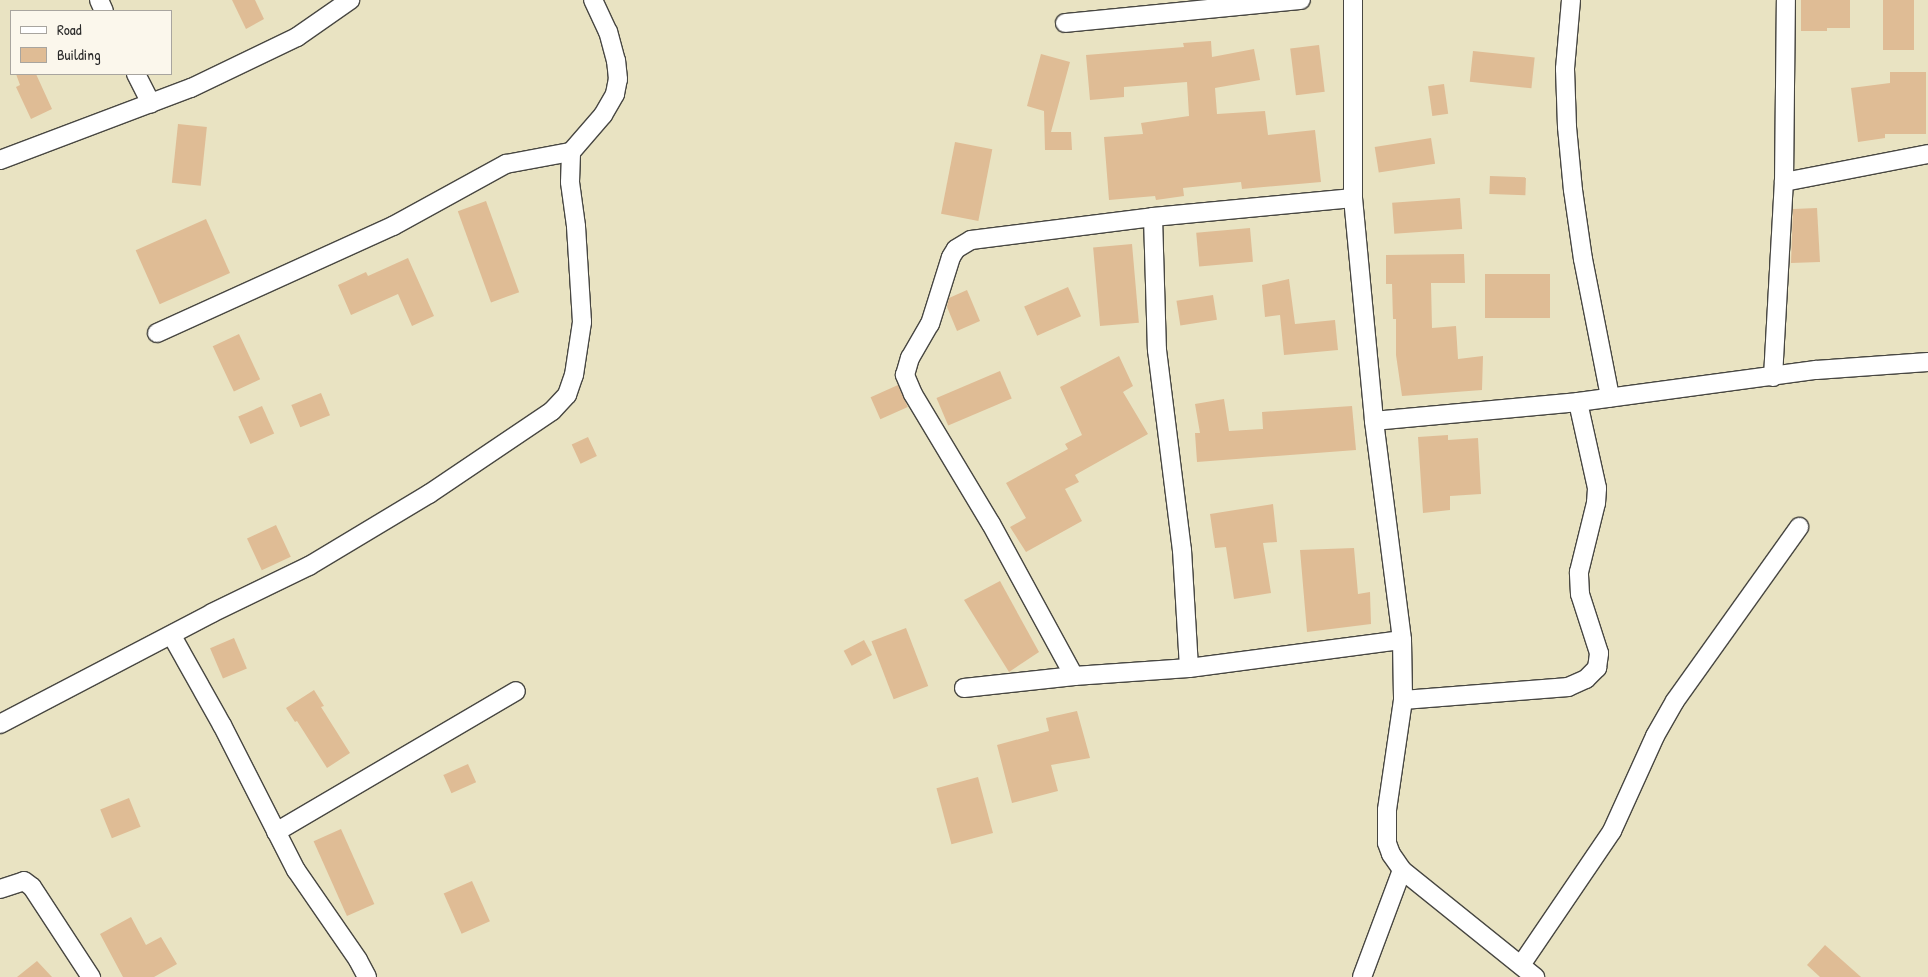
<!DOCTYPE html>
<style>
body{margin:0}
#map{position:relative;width:1928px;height:977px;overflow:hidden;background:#e9e3c2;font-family:"Patrick Hand",sans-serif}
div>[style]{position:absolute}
.building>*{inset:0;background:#dfbc95;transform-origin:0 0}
.roads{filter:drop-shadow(1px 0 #484742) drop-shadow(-1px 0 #484742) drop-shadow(0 1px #484742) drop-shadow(0 -1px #484742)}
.minor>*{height:18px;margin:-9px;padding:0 9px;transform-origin:9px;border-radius:9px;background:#fff}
span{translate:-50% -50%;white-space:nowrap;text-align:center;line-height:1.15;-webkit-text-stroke:5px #fbf7ec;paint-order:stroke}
.legend{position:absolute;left:10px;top:10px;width:162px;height:65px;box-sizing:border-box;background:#fbf7ec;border:1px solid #a8a59f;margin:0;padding:6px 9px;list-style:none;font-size:15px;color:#2b2b2b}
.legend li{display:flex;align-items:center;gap:10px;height:25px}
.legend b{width:25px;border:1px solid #a8a59f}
</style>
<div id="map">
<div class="building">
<div style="clip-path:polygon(232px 0,255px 0,264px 19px,246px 29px)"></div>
<div style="clip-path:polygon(1801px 0,1850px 0,1850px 28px,1827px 28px,1827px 31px,1801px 31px)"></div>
<div style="left:1883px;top:0;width:31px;height:50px"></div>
<div style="clip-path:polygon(1211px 41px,1212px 57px,1254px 49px,1260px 80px,1215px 88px,1217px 114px,1265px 111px,1268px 135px,1315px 130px,1321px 182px,1242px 189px,1241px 182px,1183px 188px,1184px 196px,1156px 200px,1155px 196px,1109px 200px,1104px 137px,1143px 134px,1141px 123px,1189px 116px,1187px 82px,1124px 87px,1124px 97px,1090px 100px,1086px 55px,1184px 47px,1183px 43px)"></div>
<div style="left:1319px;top:45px;width:47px;height:29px;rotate:83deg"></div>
<div style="left:1473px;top:51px;width:62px;height:31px;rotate:6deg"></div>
<div style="clip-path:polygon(1041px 54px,1070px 62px,1051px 132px,1071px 132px,1072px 150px,1045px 150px,1044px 111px,1027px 106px)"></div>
<div style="clip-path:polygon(1890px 72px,1926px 72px,1926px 134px,1885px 134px,1885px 138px,1858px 142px,1851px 88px,1890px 83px)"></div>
<div style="clip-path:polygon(16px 74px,36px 74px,52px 109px,31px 119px,16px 87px,20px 85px)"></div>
<div style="left:1444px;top:84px;width:30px;height:16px;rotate:82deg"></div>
<div style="left:178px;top:124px;width:29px;height:59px;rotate:6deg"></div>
<div style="left:1431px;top:138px;width:26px;height:57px;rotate:81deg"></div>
<div style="left:955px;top:142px;width:38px;height:73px;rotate:11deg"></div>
<div style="left:1490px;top:176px;width:36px;height:18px;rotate:2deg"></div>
<div style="left:1460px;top:198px;width:31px;height:68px;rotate:86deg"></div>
<div style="left:486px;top:201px;width:97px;height:30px;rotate:70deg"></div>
<div style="clip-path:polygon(1817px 208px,1820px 262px,1791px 263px,1793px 209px)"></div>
<div style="left:206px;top:219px;width:59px;height:77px;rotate:66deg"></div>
<div style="left:1250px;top:228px;width:34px;height:54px;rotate:85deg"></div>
<div style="left:1132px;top:244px;width:79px;height:39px;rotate:85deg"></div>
<div style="clip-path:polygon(1464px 254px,1465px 283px,1431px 283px,1432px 328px,1456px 326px,1458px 359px,1483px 356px,1482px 390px,1402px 396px,1396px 355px,1396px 319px,1393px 319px,1392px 284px,1386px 284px,1386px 255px)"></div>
<div style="clip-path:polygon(408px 258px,434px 316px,412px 326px,398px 294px,351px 315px,338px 285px,366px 272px,368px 276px)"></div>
<div style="left:1485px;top:274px;width:65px;height:44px"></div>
<div style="clip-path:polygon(1289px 279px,1295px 324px,1335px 320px,1338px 350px,1284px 355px,1280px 315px,1265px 317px,1262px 285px)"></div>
<div style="left:1068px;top:287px;width:32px;height:48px;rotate:66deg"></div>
<div style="clip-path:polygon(967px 290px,980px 321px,957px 331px,947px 307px,949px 298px)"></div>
<div style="left:1213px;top:295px;width:25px;height:37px;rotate:81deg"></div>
<div style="left:239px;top:334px;width:50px;height:29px;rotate:65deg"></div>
<div style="clip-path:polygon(1119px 356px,1133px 386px,1123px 392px,1148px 434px,1075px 475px,1079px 482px,1065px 489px,1082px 521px,1026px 552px,1010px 527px,1026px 518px,1006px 483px,1068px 449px,1065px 444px,1082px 435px,1060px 387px)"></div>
<div style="left:1000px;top:371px;width:30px;height:69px;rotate:67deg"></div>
<div style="left:898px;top:385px;width:24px;height:30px;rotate:66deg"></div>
<div style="left:321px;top:393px;width:24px;height:32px;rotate:68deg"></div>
<div style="clip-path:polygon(1224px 399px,1229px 431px,1263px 429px,1262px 412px,1352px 406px,1356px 450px,1197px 462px,1195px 433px,1200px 433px,1195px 404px)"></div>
<div style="left:262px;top:406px;width:30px;height:26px;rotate:66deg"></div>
<div style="clip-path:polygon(1448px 435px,1448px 440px,1478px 438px,1481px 494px,1450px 496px,1450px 510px,1423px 513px,1418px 437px)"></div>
<div style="left:588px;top:437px;width:21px;height:18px;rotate:65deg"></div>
<div style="clip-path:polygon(1273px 504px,1277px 542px,1263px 543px,1271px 593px,1234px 599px,1226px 547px,1215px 548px,1210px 514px)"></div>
<div style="left:276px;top:525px;width:35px;height:32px;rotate:65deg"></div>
<div style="clip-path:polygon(1354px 548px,1358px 594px,1370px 592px,1371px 624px,1307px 632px,1300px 550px)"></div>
<div style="clip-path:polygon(1000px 581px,1039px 652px,1009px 672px,964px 600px)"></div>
<div style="left:906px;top:628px;width:62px;height:37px;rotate:69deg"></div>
<div style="left:234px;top:638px;width:33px;height:26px;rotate:67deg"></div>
<div style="left:864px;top:640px;width:17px;height:23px;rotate:62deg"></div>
<div style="clip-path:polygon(314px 690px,324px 706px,321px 707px,350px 753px,327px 768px,297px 721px,295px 722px,286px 708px)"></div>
<div style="clip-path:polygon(1077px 711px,1090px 758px,1051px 765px,1058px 791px,1012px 803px,997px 745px,1049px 731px,1046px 718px)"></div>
<div style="left:468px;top:764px;width:20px;height:27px;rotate:66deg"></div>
<div style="left:978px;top:777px;width:58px;height:43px;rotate:75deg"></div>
<div style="left:129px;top:798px;width:31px;height:31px;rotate:68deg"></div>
<div style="left:341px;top:829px;width:82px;height:30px;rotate:66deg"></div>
<div style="left:472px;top:881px;width:44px;height:31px;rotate:66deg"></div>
<div style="clip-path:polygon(131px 917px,146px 945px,161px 937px,177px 964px,154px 977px,123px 977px,100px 934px)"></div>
<div style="clip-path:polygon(1825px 945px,1861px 977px,1820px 977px,1807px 965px)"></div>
<div style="clip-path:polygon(37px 961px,52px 977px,17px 977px)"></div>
</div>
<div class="roads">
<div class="minor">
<div style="left:99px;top:0;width:12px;rotate:66deg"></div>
<div style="left:1353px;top:0;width:198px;rotate:90deg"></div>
<div style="left:1353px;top:198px;width:224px;rotate:84.6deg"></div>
<div style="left:1374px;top:421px;width:221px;rotate:82.7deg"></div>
<div style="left:1402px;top:640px;width:60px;rotate:89deg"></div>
<div style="left:1403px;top:700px;width:111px;rotate:98.3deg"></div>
<div style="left:1387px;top:810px;width:33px;rotate:90deg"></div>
<div style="left:1387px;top:843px;width:12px;rotate:70deg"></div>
<div style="left:1391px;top:854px;width:19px;rotate:55deg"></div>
<div style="left:1402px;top:870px;width:171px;rotate:38.8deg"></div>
<div style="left:1571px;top:0;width:69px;rotate:95deg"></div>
<div style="left:1565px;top:69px;width:58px;rotate:88deg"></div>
<div style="left:1567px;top:127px;width:63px;rotate:84.6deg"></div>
<div style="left:1573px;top:190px;width:70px;rotate:81.8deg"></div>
<div style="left:1583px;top:259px;width:141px;rotate:78.9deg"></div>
<div style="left:1065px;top:23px;width:237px;rotate:-5.6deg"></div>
<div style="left:136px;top:74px;width:33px;rotate:63deg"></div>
<div style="left:0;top:160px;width:204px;rotate:-20.7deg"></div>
<div style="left:191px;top:88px;width:118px;rotate:-25.7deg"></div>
<div style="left:297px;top:37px;width:65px;rotate:-34.9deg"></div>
<div style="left:1784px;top:182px;width:147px;rotate:-11deg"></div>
<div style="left:1153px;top:217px;width:133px;rotate:88.3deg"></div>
<div style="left:1157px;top:350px;width:202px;rotate:82.9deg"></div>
<div style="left:1182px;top:550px;width:118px;rotate:86.6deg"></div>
<div style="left:157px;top:333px;width:259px;rotate:-24.4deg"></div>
<div style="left:393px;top:226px;width:129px;rotate:-28.8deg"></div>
<div style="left:506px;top:164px;width:66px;rotate:-10.5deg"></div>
<div style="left:571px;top:152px;width:49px;rotate:-49.1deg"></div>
<div style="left:603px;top:115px;width:24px;rotate:-60deg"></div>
<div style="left:615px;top:94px;width:15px;rotate:-79deg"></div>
<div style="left:618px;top:79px;width:18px;rotate:-96deg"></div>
<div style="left:616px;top:61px;width:30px;rotate:-105deg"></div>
<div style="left:608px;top:32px;width:35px;rotate:-115deg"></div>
<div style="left:1773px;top:377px;width:195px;rotate:-86.8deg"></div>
<div style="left:1784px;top:182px;width:182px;rotate:-89.4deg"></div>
<div style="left:1374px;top:421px;width:205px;rotate:-5.3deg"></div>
<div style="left:1578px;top:402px;width:240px;rotate:-7.7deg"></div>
<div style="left:1816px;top:370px;width:112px;rotate:-4.1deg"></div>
<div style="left:172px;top:636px;width:102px;rotate:60.7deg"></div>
<div style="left:222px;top:725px;width:163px;rotate:63deg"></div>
<div style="left:296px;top:870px;width:109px;rotate:55.4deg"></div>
<div style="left:358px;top:960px;width:19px;rotate:62deg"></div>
<div style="left:1074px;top:676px;width:173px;rotate:-118.6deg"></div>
<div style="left:991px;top:524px;width:152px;rotate:-121deg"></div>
<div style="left:913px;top:394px;width:21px;rotate:-113deg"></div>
<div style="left:905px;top:375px;width:18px;rotate:-74deg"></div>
<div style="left:910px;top:358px;width:39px;rotate:-60deg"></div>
<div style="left:930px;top:324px;width:70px;rotate:-72.6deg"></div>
<div style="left:951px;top:257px;width:9px;rotate:-58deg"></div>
<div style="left:956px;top:249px;width:17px;rotate:-31deg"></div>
<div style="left:971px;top:240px;width:183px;rotate:-7.2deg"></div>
<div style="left:1153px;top:217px;width:201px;rotate:-5.4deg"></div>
<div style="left:964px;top:688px;width:111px;rotate:-6.2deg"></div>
<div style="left:1074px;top:676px;width:115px;rotate:-4deg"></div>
<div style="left:1189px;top:668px;width:215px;rotate:-7.5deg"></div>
<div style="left:1403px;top:700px;width:166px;rotate:-4.5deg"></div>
<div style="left:1568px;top:687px;width:20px;rotate:-24deg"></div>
<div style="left:1586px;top:679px;width:16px;rotate:-45deg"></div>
<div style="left:1597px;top:668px;width:15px;rotate:-82deg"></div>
<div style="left:1599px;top:653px;width:62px;rotate:-107.9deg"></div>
<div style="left:1580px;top:594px;width:22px;rotate:-93deg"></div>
<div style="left:1579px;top:572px;width:71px;rotate:-76.2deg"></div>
<div style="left:1596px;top:503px;width:15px;rotate:-86deg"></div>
<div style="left:1597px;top:488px;width:88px;rotate:-102.5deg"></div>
<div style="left:0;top:724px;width:239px;rotate:-27.6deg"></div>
<div style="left:212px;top:613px;width:108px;rotate:-25.9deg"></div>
<div style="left:309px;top:566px;width:140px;rotate:-31deg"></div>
<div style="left:429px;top:494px;width:148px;rotate:-34deg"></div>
<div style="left:552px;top:411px;width:22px;rotate:-47deg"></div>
<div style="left:567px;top:395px;width:21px;rotate:-71deg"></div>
<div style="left:574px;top:375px;width:54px;rotate:-81.4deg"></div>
<div style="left:582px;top:322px;width:96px;rotate:-93.6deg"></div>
<div style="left:576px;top:226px;width:44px;rotate:-97.8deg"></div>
<div style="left:570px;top:182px;width:30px;rotate:-88deg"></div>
<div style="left:276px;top:832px;width:278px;rotate:-30.4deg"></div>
<div style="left:0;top:889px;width:25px;rotate:-18deg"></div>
<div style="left:24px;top:881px;width:10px;rotate:37deg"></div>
<div style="left:32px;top:887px;width:108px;rotate:56.8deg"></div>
<div style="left:1521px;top:965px;width:162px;rotate:-55.8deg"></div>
<div style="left:1612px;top:831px;width:104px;rotate:-65.6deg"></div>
<div style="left:1655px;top:736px;width:40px;rotate:-60.3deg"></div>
<div style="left:1675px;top:701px;width:214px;rotate:-54.5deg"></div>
<div style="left:1362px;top:977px;width:114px;rotate:-69.5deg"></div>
</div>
</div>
<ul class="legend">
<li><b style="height:6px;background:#fff"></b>Road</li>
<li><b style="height:14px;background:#dfbc95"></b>Building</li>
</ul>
</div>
